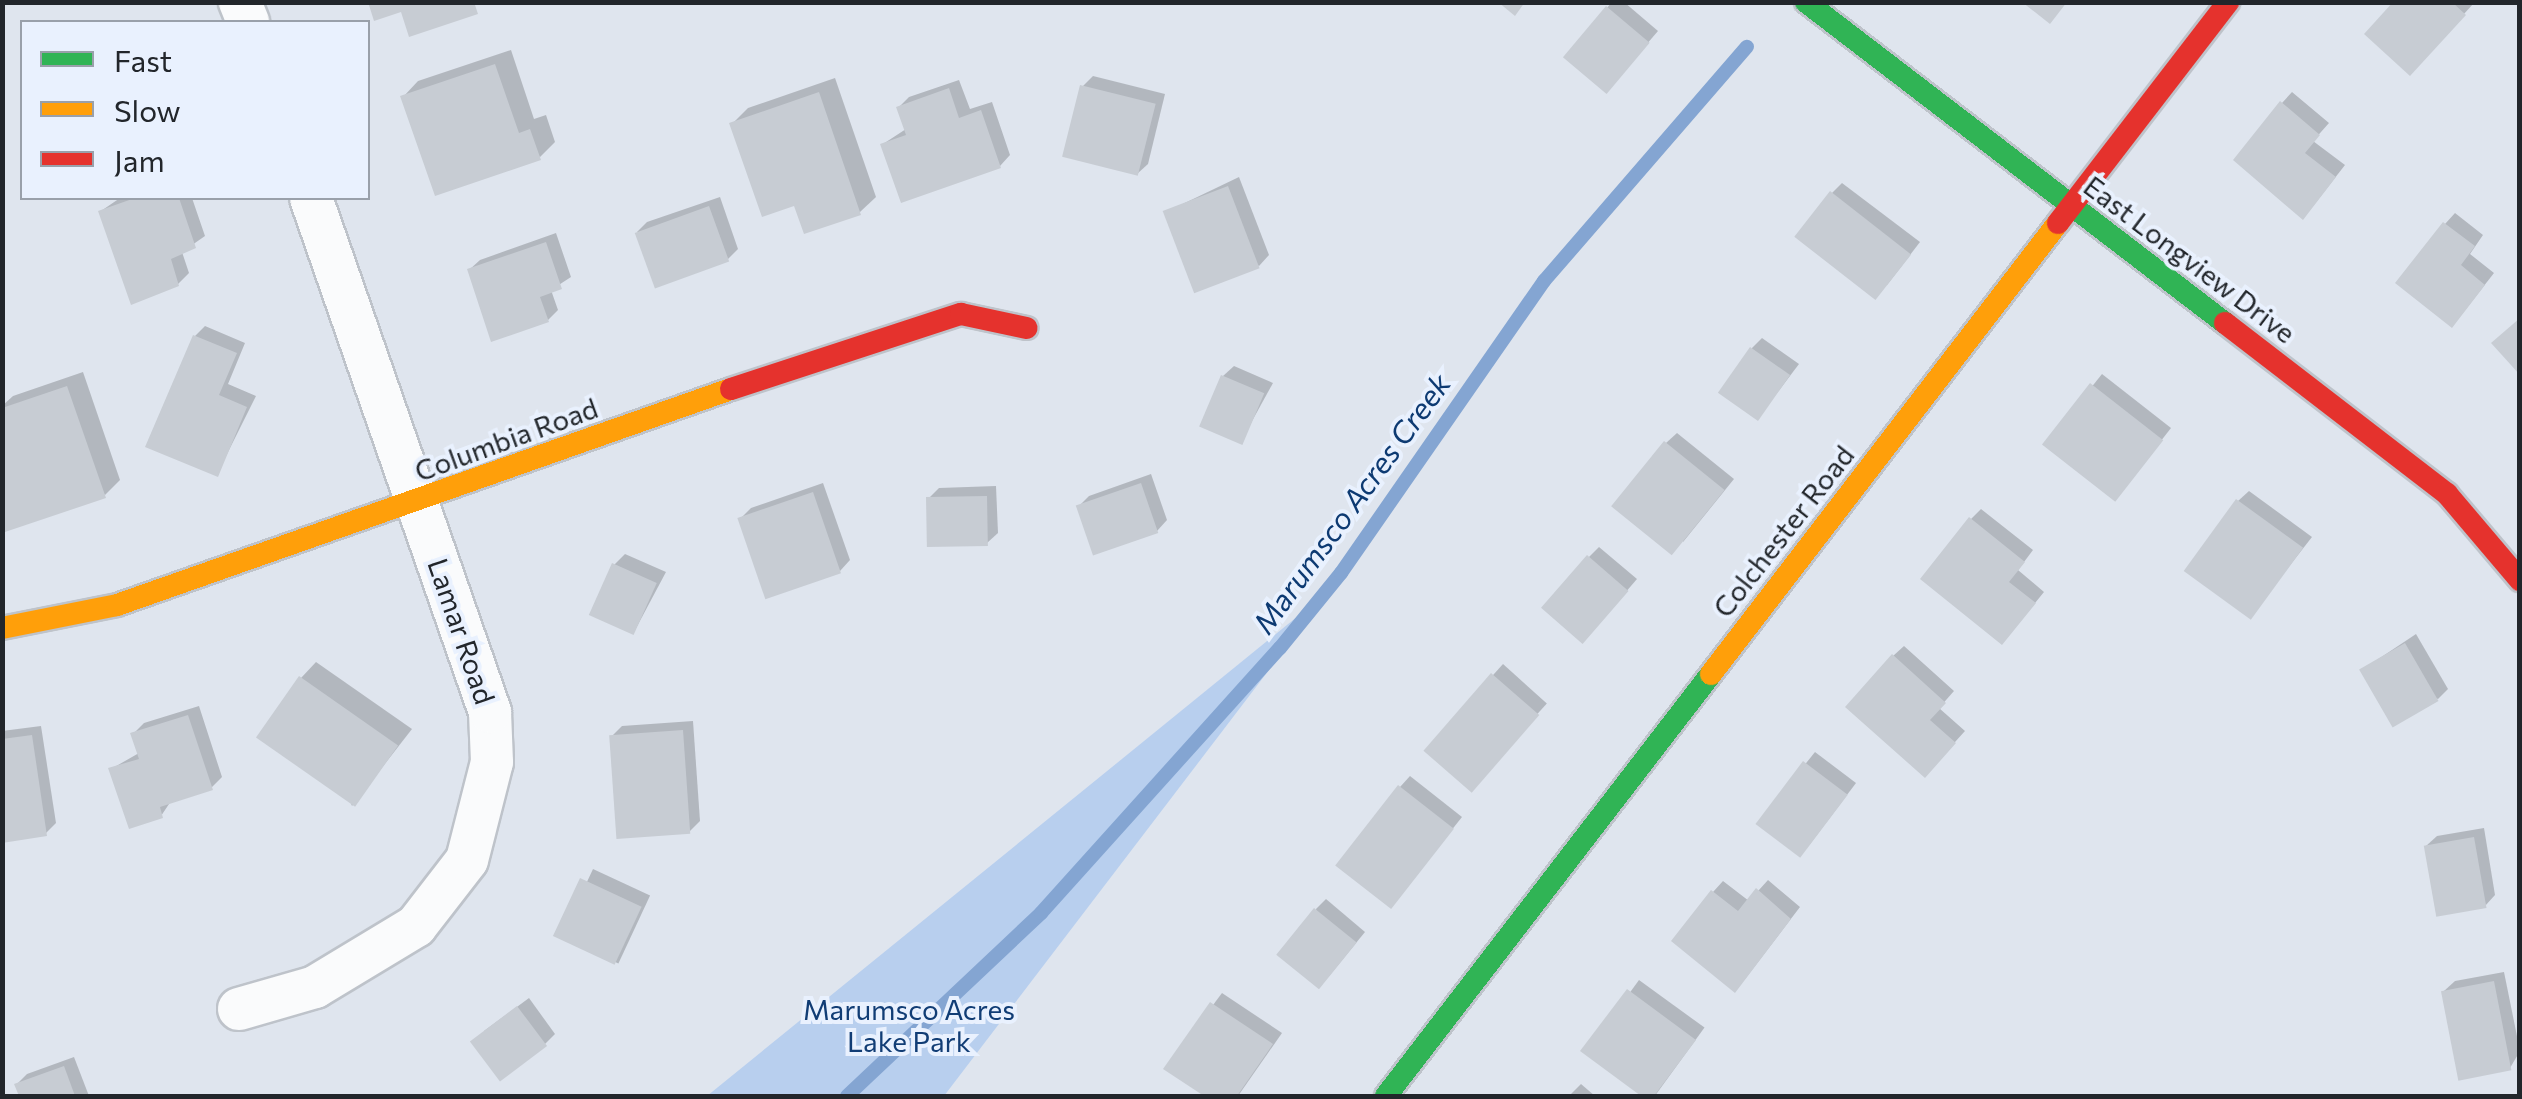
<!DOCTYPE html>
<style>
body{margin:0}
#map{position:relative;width:2522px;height:1099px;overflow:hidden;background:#dfe5ee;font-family:Commissioner,sans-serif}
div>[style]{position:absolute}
.green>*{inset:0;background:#b8cfee}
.shadow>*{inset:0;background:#0003;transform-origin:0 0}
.stream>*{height:14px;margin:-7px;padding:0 7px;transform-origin:7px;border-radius:7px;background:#84a5d2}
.building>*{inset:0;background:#c7ccd3;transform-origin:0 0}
.roads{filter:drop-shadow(2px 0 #bec3ca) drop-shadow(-2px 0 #bec3ca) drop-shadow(0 2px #bec3ca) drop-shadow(0 -2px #bec3ca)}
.street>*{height:42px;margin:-21px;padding:0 21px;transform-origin:21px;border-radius:21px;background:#fafbfc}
.fast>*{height:22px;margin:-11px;padding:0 11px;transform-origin:11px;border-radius:11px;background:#30b455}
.slow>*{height:22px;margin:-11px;padding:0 11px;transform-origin:11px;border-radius:11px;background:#ff9f0a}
.jam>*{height:22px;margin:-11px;padding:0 11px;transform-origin:11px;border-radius:11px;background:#e5322d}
span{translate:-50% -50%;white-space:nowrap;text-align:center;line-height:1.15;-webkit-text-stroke:8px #e9f1fe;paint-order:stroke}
.street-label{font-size:28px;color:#22262b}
.park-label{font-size:28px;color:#113d75}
.water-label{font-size:30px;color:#0d3a72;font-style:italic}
.frame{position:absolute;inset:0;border:5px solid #22262b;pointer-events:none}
.legend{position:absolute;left:20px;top:20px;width:350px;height:180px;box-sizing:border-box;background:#e9f1fe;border:2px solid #99a0aa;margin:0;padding:12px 18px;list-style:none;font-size:30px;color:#22262b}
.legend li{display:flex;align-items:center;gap:20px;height:50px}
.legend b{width:50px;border:2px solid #99a0aa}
</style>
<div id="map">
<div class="green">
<div style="clip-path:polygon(1330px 590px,944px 1096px,707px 1096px)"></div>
</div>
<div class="shadow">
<div style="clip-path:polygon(1612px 2px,1624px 2px,1658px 31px,1616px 80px,1565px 57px)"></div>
<div style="clip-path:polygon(2396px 2px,2473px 2px,2474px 3px,2420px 62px)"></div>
<div style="clip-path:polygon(511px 50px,534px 119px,546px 115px,555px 142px,540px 157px,403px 97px,418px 81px)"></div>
<div style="clip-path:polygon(1093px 76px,1165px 94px,1148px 164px,1137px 174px,1083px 86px)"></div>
<div style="clip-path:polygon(835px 78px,876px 197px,860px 212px,796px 203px,732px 124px,748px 108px)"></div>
<div style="clip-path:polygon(959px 80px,970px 109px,992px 102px,1010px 155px,1000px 166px,883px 144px,906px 129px,899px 107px,909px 97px)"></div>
<div style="clip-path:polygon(2292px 92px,2329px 123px,2313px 141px,2345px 165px,2313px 206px,2282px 103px)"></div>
<div style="clip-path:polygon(1239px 177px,1269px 255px,1259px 266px,1166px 212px)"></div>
<div style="clip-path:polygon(1842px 183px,1920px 242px,1887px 285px,1832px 193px)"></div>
<div style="clip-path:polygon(720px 197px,738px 249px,727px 260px,637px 232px,647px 222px)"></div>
<div style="clip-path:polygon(120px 198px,192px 198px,205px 236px,182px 252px,189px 273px,178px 284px,101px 211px)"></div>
<div style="clip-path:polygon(2455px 213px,2483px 235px,2470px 254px,2494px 273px,2462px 314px,2445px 224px)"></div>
<div style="clip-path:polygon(556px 233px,571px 277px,551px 290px,558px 310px,548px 320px,469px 270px,480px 260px)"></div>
<div style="clip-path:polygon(205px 326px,245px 343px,228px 384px,256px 396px,217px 474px,195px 336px)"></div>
<div style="clip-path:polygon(1762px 338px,1799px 364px,1758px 418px,1752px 348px)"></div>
<div style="clip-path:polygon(1234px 366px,1273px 383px,1241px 441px,1223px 376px)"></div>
<div style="clip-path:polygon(83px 372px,120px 480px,105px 495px,2px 426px,2px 406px,13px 396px)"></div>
<div style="clip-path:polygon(2102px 374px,2171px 428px,2125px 487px,2046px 444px)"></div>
<div style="clip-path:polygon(1677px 433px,1734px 479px,1683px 542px,1666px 443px)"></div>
<div style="clip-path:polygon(1151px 474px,1167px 520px,1157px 531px,1079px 506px,1089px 496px)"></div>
<div style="clip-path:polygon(823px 483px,850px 560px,840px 571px,740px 519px,751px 508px)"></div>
<div style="clip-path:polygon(996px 486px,998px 533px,987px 543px,928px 499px,939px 488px)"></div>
<div style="clip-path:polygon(2249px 491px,2312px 537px,2250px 616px,2238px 501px)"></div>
<div style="clip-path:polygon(1981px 509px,2033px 550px,2018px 570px,2044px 592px,2012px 631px,1971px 519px)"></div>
<div style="clip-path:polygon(1599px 547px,1637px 579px,1593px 630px,1589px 557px)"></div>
<div style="clip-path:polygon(625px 554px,666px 572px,634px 632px,614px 565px)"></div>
<div style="clip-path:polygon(2416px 634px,2448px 689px,2438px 699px,2362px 670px)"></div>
<div style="clip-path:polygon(1904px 646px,1954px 691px,1939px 708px,1965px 731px,1935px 764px,1893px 656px)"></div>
<div style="clip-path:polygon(316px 662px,412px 729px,352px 806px,301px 678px)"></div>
<div style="left:1503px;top:664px;width:59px;height:115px;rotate:42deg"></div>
<div style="clip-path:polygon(199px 706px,222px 777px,211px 788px,171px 801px,161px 816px,111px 769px,139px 753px,133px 734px,144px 723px)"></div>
<div style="clip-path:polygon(693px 721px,700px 821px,689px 832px,612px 736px,622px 726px)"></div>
<div style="clip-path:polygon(41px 726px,56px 823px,45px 834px,2px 840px,2px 731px)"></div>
<div style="clip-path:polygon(1815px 752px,1856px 783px,1810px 844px,1758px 823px)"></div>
<div style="clip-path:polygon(1410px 776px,1462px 817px,1400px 895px,1400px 787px)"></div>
<div style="clip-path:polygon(2484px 828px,2495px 895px,2485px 906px,2426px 846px,2437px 836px)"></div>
<div style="left:593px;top:869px;width:63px;height:75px;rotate:25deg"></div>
<div style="clip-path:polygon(1768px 880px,1800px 907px,1745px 979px,1713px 892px,1723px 881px,1749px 901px)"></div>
<div style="clip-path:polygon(1326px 899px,1365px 932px,1329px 976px,1316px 909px)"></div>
<div style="clip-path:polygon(2504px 972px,2520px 1051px,2510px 1068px,2444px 991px,2455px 981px)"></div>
<div style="left:1639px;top:980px;width:81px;height:90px;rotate:36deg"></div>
<div style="clip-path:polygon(1222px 993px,1282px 1033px,1238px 1096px,1208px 1096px,1166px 1068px)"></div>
<div style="clip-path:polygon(529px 998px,555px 1034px,545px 1044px,484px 1031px)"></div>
<div style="clip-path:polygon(74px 1057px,89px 1096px,21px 1096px,17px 1084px,27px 1074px)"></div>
<div style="clip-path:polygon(1581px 1084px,1595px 1096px,1569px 1096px)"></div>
</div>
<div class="stream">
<div style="left:847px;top:1096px;width:267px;rotate:-43.3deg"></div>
<div style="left:1041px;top:913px;width:357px;rotate:-48deg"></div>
<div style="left:1280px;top:648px;width:97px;rotate:-50.9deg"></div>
<div style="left:1341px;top:573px;width:356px;rotate:-55.2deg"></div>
<div style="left:1544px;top:281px;width:310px;rotate:-49.1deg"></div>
</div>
<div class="building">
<div style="clip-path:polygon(368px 2px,474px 2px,478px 14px,409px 37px,401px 12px,374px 21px)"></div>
<div style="clip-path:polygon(1498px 2px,1525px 2px,1515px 16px)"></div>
<div style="clip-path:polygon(2022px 2px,2067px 2px,2050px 24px)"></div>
<div style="clip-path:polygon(2393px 2px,2452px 2px,2466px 15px,2410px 76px,2364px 34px)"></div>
<div style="left:1606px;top:6px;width:57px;height:67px;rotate:40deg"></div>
<div style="clip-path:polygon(495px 64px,519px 133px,530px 129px,541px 160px,435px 196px,400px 96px)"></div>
<div style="left:1080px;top:85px;width:78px;height:74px;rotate:14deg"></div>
<div style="clip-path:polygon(949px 88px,959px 118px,981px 110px,1001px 168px,901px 203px,880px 144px,906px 135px,896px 107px)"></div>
<div style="clip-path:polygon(819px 92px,861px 215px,804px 234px,794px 206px,762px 217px,729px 123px)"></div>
<div style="clip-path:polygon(2280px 101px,2320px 135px,2305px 153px,2336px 177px,2303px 220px,2233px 160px)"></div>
<div style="left:1228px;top:186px;width:88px;height:70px;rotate:69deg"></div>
<div style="left:1830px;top:191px;width:103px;height:58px;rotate:38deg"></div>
<div style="clip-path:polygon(135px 198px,179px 198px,196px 248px,171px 259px,179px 286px,131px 305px,98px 211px)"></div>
<div style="left:709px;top:206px;width:59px;height:79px;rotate:70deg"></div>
<div style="clip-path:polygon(2443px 222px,2475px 246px,2461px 265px,2485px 285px,2452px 328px,2395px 283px)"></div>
<div style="clip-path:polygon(546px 242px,562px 289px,540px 297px,549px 322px,491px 342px,467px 269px)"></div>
<div style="clip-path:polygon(2520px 318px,2520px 375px,2491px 343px)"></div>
<div style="clip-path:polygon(193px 335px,237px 353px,219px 395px,247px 407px,218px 477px,145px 447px)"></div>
<div style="left:1750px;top:347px;width:49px;height:56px;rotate:35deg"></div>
<div style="left:1221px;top:375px;width:47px;height:56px;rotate:23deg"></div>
<div style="left:2090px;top:383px;width:93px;height:78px;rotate:38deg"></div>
<div style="clip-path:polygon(67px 386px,106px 498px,2px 533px,2px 408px)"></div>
<div style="left:1664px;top:441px;width:78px;height:84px;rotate:39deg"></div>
<div style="left:1141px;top:483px;width:53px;height:69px;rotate:71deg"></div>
<div style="left:813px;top:492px;width:86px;height:80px;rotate:71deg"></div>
<div style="left:987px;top:496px;width:50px;height:61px;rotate:89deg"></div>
<div style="left:2236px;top:499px;width:83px;height:89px;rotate:36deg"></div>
<div style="clip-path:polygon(1969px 517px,2025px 562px,2009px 582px,2036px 603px,2002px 645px,1920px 579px)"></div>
<div style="left:1587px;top:555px;width:55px;height:70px;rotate:41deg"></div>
<div style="left:612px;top:563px;width:49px;height:57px;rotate:24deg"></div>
<div style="left:2405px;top:643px;width:67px;height:53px;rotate:60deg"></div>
<div style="clip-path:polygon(1892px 654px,1946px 703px,1930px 720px,1956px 743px,1925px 778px,1845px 707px)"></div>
<div style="left:1491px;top:673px;width:64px;height:103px;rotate:41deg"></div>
<div style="left:299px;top:676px;width:121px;height:75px;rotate:35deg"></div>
<div style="clip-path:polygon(188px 715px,213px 790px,160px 807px,163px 818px,129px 829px,108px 768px,139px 759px,130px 733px)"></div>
<div style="left:683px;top:730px;width:104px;height:74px;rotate:86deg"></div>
<div style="clip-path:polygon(32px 735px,47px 836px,2px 843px,2px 739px)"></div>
<div style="left:1803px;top:761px;width:56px;height:79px;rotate:37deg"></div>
<div style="left:1398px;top:785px;width:71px;height:102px;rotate:38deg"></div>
<div style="left:2474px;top:837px;width:72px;height:51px;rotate:80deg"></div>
<div style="left:580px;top:878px;width:68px;height:64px;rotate:25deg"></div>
<div style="clip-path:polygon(1756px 888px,1791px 919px,1735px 993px,1671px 941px,1711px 890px,1738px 911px)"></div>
<div style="left:1314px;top:908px;width:55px;height:60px;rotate:39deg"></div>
<div style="left:2494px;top:981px;width:91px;height:54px;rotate:79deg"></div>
<div style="clip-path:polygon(1627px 989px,1696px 1040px,1654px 1096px,1641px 1096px,1580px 1051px)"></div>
<div style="clip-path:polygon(1210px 1002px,1273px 1044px,1237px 1096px,1204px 1096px,1163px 1069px)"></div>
<div style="left:517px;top:1006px;width:50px;height:59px;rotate:53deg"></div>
<div style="clip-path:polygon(64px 1066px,75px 1096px,19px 1096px,14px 1084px)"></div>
</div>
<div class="roads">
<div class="street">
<div style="left:240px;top:2px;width:22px;rotate:68deg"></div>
<div style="left:239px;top:1009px;width:79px;rotate:-16.1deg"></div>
<div style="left:315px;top:987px;width:118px;rotate:-31.1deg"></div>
<div style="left:416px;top:926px;width:83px;rotate:-52.3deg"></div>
<div style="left:467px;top:860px;width:101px;rotate:-75.7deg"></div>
<div style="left:492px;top:762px;width:50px;rotate:-92.3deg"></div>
<div style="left:490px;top:712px;width:544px;rotate:-109.2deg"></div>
</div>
<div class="fast">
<div style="left:1806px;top:2px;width:528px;rotate:37.46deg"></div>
<div style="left:1386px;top:1096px;width:533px;rotate:-52.4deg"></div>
</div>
<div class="slow">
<div style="left:2px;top:628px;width:117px;rotate:-11.3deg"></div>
<div style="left:117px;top:605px;width:651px;rotate:-19.38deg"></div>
<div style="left:1711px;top:674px;width:569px;rotate:-52.43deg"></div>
</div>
<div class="jam">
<div style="left:2058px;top:223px;width:279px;rotate:-52.4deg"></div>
<div style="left:2225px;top:323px;width:280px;rotate:37.6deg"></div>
<div style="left:2447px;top:494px;width:113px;rotate:49.7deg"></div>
<div style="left:731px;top:389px;width:242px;rotate:-18.1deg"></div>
<div style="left:961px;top:314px;width:67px;rotate:12deg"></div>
</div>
</div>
<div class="street-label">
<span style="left:2190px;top:259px;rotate:37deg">East Longview Drive</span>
<span style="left:506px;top:439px;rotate:-20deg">Columbia Road</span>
<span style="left:1783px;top:531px;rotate:-52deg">Colchester Road</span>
<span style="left:462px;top:631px;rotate:71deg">Lamar Road</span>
</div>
<div class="park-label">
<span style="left:909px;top:1025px">Marumsco Acres<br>Lake Park</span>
</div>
<div class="water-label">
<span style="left:1351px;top:503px;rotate:-54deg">Marumsco Acres Creek</span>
</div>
<div class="frame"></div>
<ul class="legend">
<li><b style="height:12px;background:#30b455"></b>Fast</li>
<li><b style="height:12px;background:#ff9f0a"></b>Slow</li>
<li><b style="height:12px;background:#e5322d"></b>Jam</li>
</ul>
</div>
